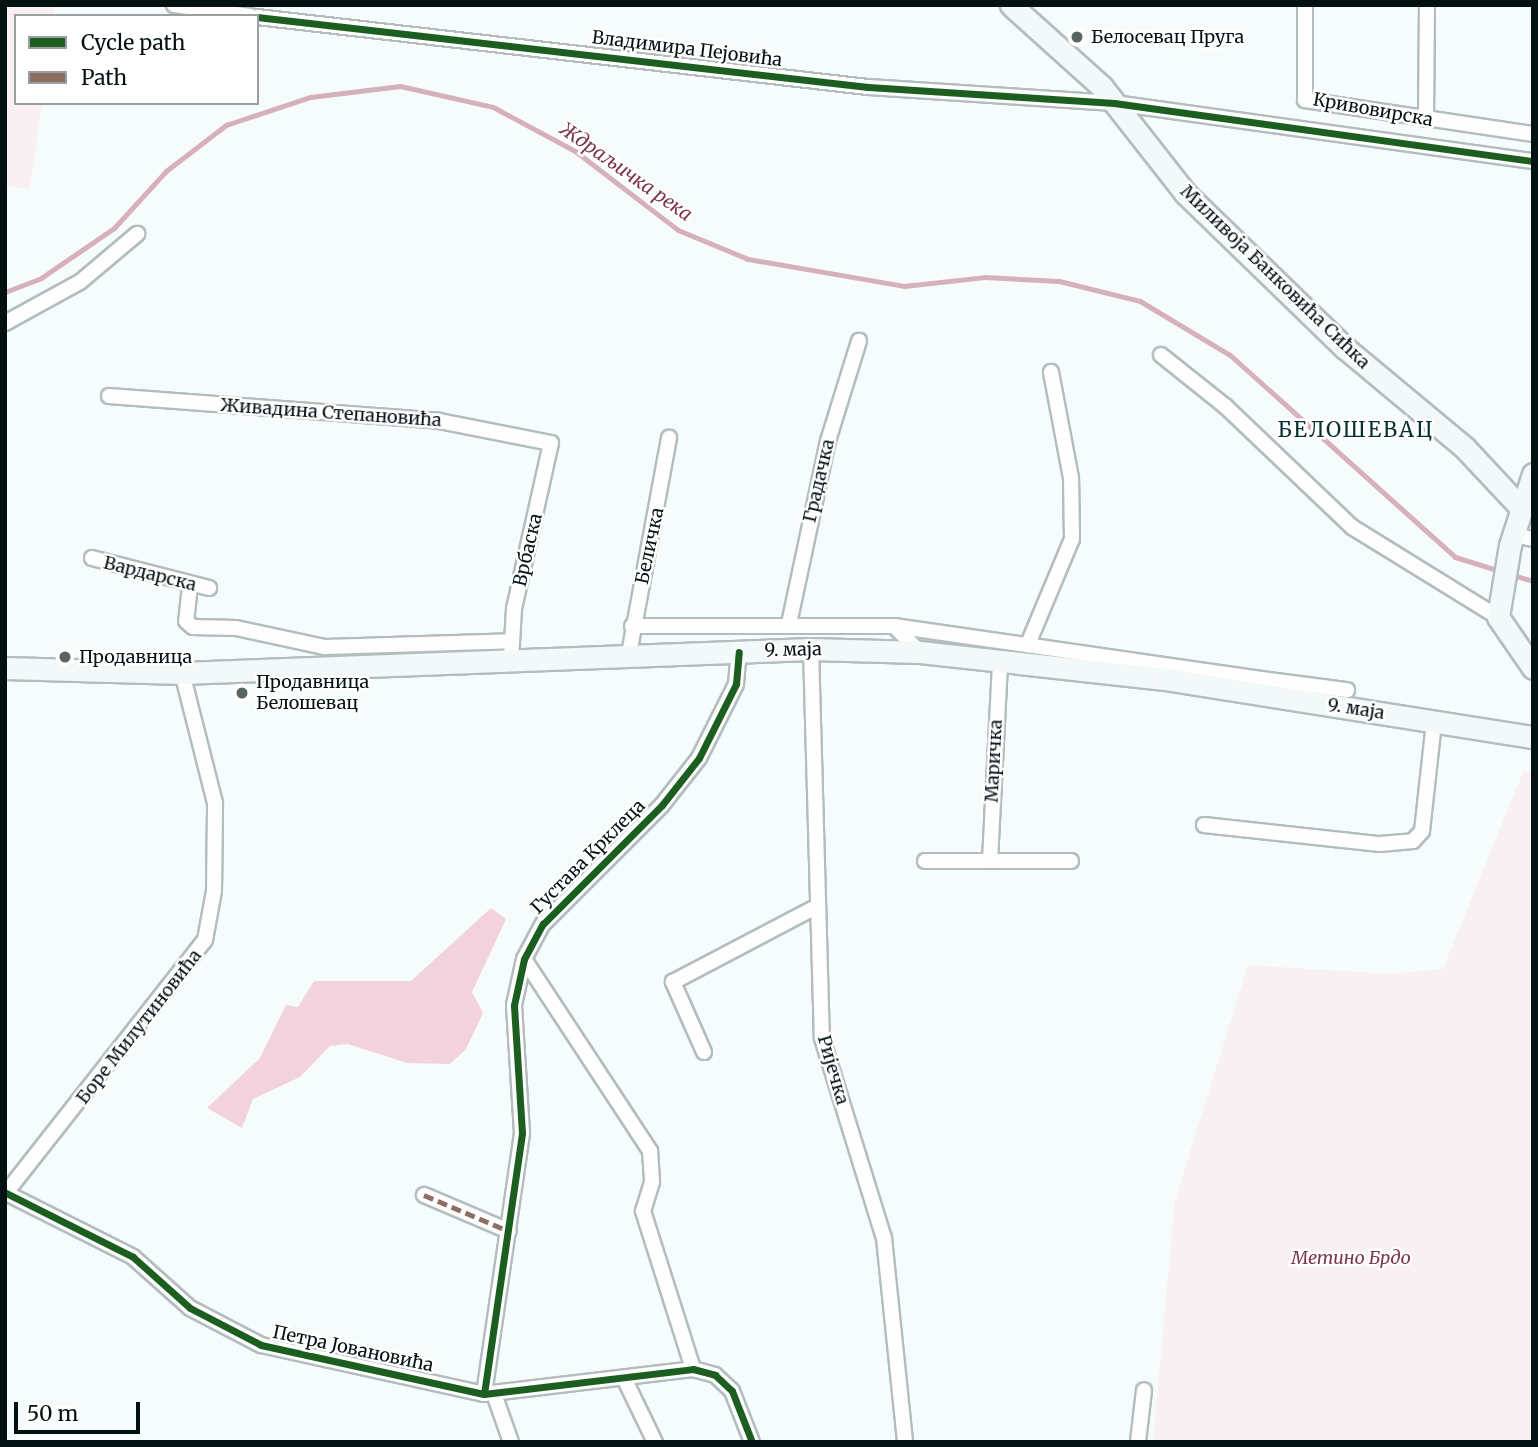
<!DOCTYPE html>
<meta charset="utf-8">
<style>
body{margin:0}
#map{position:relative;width:1538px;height:1447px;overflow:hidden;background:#f6fbfb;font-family:Merriweather,serif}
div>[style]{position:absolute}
.green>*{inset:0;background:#f8f0f3}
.forest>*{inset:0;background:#f2d3dd}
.stream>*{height:5px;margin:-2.5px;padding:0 2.5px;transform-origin:2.5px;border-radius:2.5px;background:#d6b0bc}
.roads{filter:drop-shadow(2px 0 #b3bdbe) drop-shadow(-2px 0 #b3bdbe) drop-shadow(0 2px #b3bdbe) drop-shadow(0 -2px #b3bdbe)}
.street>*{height:14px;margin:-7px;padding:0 7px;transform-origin:7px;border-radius:7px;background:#fefefe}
.secondary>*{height:21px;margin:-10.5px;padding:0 10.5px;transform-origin:10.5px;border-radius:10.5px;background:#f3f8f8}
.quiet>*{height:5px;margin-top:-2.5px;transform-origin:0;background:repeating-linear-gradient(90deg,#8d6e63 0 10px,transparent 0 15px)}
.cycleway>*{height:7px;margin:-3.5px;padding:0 3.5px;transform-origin:3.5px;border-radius:3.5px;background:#1b5e20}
.dots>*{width:19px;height:19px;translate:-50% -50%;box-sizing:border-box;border:4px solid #fff;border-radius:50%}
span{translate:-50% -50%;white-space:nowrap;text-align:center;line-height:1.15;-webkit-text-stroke:5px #fff;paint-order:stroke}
.poi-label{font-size:18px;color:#031113}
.left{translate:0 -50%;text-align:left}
.street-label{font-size:18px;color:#031113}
.park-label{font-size:18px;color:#7c3650;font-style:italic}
.water-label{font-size:19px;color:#7b354f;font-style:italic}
.quarter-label{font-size:21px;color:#083033;letter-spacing:2px}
.frame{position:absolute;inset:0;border:7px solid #031113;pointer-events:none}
.legend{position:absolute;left:14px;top:14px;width:245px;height:91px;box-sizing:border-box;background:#fff;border:2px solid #9aa0a1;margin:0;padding:9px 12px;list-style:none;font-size:21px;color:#031113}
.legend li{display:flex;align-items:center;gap:14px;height:35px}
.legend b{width:35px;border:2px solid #9aa0a1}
.scale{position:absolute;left:14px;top:1402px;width:126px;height:32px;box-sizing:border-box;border:4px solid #031113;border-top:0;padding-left:9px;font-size:21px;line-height:24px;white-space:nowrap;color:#031113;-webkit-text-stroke:5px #fff;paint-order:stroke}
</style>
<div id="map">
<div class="green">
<div style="clip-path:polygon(5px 5px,55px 5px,54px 16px,16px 16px,16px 103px,42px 103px,30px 189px,5px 186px)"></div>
<div style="clip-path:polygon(1523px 772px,1533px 773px,1533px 1442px,1153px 1442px,1175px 1201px,1248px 965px,1391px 974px,1443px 969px)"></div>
</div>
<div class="forest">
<div style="clip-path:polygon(491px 908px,506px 919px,472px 992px,483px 1013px,466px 1049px,450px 1064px,407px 1063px,348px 1044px,330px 1046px,300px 1077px,253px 1099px,242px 1128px,207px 1108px,260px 1058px,286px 1005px,298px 1007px,314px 981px,411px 981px)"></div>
</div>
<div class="stream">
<div style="left:5px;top:292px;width:39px;rotate:-21deg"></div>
<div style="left:41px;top:278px;width:88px;rotate:-34.4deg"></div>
<div style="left:114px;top:228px;width:77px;rotate:-47.6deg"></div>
<div style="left:166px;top:171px;width:76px;rotate:-37.5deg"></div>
<div style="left:226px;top:125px;width:89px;rotate:-18.4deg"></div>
<div style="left:310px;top:97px;width:91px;rotate:-7deg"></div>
<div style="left:400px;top:86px;width:95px;rotate:12.7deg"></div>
<div style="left:493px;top:107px;width:93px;rotate:28.2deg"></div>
<div style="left:575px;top:151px;width:130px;rotate:37.5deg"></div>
<div style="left:678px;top:230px;width:76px;rotate:22.5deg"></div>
<div style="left:748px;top:259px;width:158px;rotate:9.8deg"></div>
<div style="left:904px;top:286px;width:81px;rotate:-6.3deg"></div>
<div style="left:985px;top:277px;width:74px;rotate:3.1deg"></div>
<div style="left:1059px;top:281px;width:83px;rotate:13.9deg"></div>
<div style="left:1140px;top:301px;width:105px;rotate:31deg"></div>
<div style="left:1230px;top:355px;width:302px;rotate:41.9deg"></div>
<div style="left:1455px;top:557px;width:47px;rotate:17.3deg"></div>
<div style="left:1509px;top:574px;width:25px;rotate:16deg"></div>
</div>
<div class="roads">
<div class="street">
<div style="left:174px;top:5px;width:77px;rotate:8.2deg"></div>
<div style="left:1305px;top:5px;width:95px;rotate:90deg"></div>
<div style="left:1305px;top:100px;width:231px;rotate:8.5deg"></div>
<div style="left:257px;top:17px;width:615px;rotate:6.54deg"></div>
<div style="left:868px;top:87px;width:247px;rotate:3.7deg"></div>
<div style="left:1114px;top:103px;width:423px;rotate:7.9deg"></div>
<div style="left:1426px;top:119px;width:114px;rotate:-89.5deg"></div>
<div style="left:5px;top:323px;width:85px;rotate:-28.7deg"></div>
<div style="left:80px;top:282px;width:75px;rotate:-40.1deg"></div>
<div style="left:1161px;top:355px;width:82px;rotate:38.6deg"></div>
<div style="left:1225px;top:406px;width:175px;rotate:43.6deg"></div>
<div style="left:1352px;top:527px;width:172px;rotate:31.7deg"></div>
<div style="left:109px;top:396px;width:331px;rotate:4.3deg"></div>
<div style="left:439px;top:421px;width:114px;rotate:11.1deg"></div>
<div style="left:551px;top:443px;width:170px;rotate:102.6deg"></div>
<div style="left:514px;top:609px;width:51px;rotate:93.4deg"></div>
<div style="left:1513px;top:535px;width:20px;rotate:11deg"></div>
<div style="left:92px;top:558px;width:121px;rotate:14.4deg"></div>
<div style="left:190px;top:585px;width:36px;rotate:96deg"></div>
<div style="left:186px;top:621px;width:9px;rotate:41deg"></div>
<div style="left:193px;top:627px;width:43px;rotate:1.3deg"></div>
<div style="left:236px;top:628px;width:91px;rotate:12.1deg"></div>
<div style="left:325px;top:647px;width:187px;rotate:-1.8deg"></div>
<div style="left:789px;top:624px;width:187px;rotate:-78deg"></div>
<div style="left:828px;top:441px;width:105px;rotate:-72.8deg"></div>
<div style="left:632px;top:626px;width:262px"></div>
<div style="left:894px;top:626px;width:37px;rotate:45deg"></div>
<div style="left:894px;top:626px;width:364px;rotate:8.2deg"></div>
<div style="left:1254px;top:678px;width:22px;rotate:47deg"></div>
<div style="left:1028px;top:644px;width:114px;rotate:-67.3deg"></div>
<div style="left:1072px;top:539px;width:61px;rotate:-90.9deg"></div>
<div style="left:1071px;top:478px;width:108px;rotate:-100.7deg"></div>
<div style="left:811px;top:649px;width:389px;rotate:88.4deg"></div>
<div style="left:822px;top:1038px;width:209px;rotate:72.8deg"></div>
<div style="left:884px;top:1238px;width:205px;rotate:84.1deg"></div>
<div style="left:629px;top:654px;width:220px;rotate:-79.5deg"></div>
<div style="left:1254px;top:678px;width:94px;rotate:7.4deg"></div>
<div style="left:1204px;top:825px;width:177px;rotate:6.2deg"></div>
<div style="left:1380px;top:844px;width:33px;rotate:-5deg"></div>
<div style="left:1413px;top:841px;width:13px;rotate:-48deg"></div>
<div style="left:1422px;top:831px;width:110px;rotate:-83.7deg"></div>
<div style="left:925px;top:861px;width:146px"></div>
<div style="left:990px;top:861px;width:200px;rotate:-87.1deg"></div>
<div style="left:524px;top:959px;width:230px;rotate:56.7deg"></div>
<div style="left:650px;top:1151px;width:31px;rotate:86deg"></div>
<div style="left:652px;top:1182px;width:30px;rotate:107deg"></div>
<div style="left:643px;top:1211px;width:166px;rotate:72.4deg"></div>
<div style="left:704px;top:1052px;width:77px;rotate:-113.9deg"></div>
<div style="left:673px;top:982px;width:161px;rotate:-27.7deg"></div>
<div style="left:6px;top:1193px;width:142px;rotate:26.7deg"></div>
<div style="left:133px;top:1257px;width:76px;rotate:41.8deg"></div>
<div style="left:190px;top:1308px;width:80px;rotate:27.5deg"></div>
<div style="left:261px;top:1345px;width:228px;rotate:12.4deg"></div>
<div style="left:484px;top:1394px;width:210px;rotate:-6.8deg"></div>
<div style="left:693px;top:1369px;width:23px;rotate:15deg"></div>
<div style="left:715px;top:1375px;width:23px;rotate:43deg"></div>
<div style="left:732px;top:1391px;width:55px;rotate:68.6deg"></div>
<div style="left:5px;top:1194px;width:323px;rotate:-51.8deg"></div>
<div style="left:205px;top:940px;width:50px;rotate:-79.6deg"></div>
<div style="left:214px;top:891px;width:88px;rotate:-89.3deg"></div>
<div style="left:215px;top:803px;width:134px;rotate:-104.2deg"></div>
<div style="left:424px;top:1195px;width:92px;rotate:23deg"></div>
<div style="left:624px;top:1378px;width:71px;rotate:64.2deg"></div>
<div style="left:484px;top:1394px;width:264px;rotate:-81.7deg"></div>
<div style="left:522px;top:1133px;width:128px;rotate:-93.6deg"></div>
<div style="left:514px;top:1005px;width:47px;rotate:-77.7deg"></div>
<div style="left:524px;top:959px;width:40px;rotate:-62deg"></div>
<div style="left:543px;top:924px;width:168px;rotate:-45deg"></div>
<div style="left:662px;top:805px;width:60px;rotate:-51.8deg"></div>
<div style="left:699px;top:758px;width:83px;rotate:-63.4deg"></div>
<div style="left:736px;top:684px;width:32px;rotate:-85deg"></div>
<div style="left:494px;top:1394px;width:51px;rotate:70.5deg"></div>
<div style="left:1138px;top:1442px;width:52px;rotate:-83.4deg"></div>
</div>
<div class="secondary">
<div style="left:1011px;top:5px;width:122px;rotate:42deg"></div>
<div style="left:1102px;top:87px;width:136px;rotate:51.9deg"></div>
<div style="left:1186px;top:194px;width:221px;rotate:44.1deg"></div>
<div style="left:1345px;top:348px;width:155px;rotate:39.8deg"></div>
<div style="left:1464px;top:447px;width:83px;rotate:46.9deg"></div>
<div style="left:1533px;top:474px;width:75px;rotate:107.9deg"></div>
<div style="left:1510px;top:545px;width:73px;rotate:99.5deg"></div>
<div style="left:1498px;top:617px;width:62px;rotate:55.5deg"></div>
<div style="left:5px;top:668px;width:177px;rotate:1.6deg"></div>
<div style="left:182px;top:673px;width:629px;rotate:-2.19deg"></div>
<div style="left:811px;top:649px;width:109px;rotate:1.6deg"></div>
<div style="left:920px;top:652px;width:246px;rotate:6.3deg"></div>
<div style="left:1165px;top:679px;width:373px;rotate:9deg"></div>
</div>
</div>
<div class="quiet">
<div style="left:424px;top:1195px;width:92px;rotate:23deg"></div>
</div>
<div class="cycleway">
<div style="left:257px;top:17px;width:615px;rotate:6.54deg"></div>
<div style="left:868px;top:87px;width:247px;rotate:3.7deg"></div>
<div style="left:1114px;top:103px;width:423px;rotate:7.9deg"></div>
<div style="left:6px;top:1193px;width:142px;rotate:26.7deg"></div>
<div style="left:133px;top:1257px;width:76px;rotate:41.8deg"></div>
<div style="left:190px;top:1308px;width:80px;rotate:27.5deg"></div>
<div style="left:261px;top:1345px;width:228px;rotate:12.4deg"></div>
<div style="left:484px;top:1394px;width:210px;rotate:-6.8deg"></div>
<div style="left:693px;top:1369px;width:23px;rotate:15deg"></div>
<div style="left:715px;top:1375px;width:23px;rotate:43deg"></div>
<div style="left:732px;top:1391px;width:55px;rotate:68.6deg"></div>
<div style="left:484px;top:1394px;width:264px;rotate:-81.7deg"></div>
<div style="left:522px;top:1133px;width:128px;rotate:-93.6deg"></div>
<div style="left:514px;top:1005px;width:47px;rotate:-77.7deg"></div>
<div style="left:524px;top:959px;width:40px;rotate:-62deg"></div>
<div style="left:543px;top:924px;width:168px;rotate:-45deg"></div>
<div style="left:662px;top:805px;width:60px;rotate:-51.8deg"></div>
<div style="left:699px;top:758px;width:83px;rotate:-63.4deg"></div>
<div style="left:736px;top:684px;width:32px;rotate:-85deg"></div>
</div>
<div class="dots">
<div style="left:1077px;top:37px;background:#586364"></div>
<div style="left:65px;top:657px;background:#586364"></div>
<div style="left:242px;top:693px;background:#586364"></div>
</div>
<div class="poi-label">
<span class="left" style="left:1091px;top:37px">Белосевац Пруга</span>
<span class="left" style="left:79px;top:657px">Продавница</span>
<span class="left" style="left:256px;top:693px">Продавница<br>Белошевац</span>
</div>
<div class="street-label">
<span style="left:687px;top:49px;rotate:7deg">Владимира Пејовића</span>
<span style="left:1373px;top:110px;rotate:10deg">Кривовирска</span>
<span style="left:1275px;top:277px;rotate:44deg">Миливоја Банковића Сићка</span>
<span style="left:331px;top:413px;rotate:4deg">Живадина Степановића</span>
<span style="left:819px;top:481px;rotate:-77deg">Градачка</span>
<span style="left:650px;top:546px;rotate:-78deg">Беличка</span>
<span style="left:528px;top:550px;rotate:-77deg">Врбаска</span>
<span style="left:150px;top:574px;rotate:14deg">Вардарска</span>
<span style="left:793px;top:650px;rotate:-1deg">9. маја</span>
<span style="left:1356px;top:709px;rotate:9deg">9. маја</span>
<span style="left:994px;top:761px;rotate:-87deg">Маричка</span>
<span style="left:588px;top:857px;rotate:-45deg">Густава Крклеца</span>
<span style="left:139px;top:1027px;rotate:-52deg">Боре Милутиновића</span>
<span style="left:833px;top:1070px;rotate:74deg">Ријечка</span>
<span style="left:353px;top:1349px;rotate:12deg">Петра Јовановића</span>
</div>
<div class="park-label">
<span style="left:1351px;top:1258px">Метино Брдо</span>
</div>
<div class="water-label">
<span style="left:626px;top:172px;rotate:35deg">Ждраљичка река</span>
</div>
<div class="quarter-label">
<span style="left:1356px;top:430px">БЕЛОШЕВАЦ</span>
</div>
<div class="frame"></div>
<ul class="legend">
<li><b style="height:9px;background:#1b5e20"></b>Cycle path</li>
<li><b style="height:9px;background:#8d6e63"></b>Path</li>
</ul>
<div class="scale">50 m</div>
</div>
